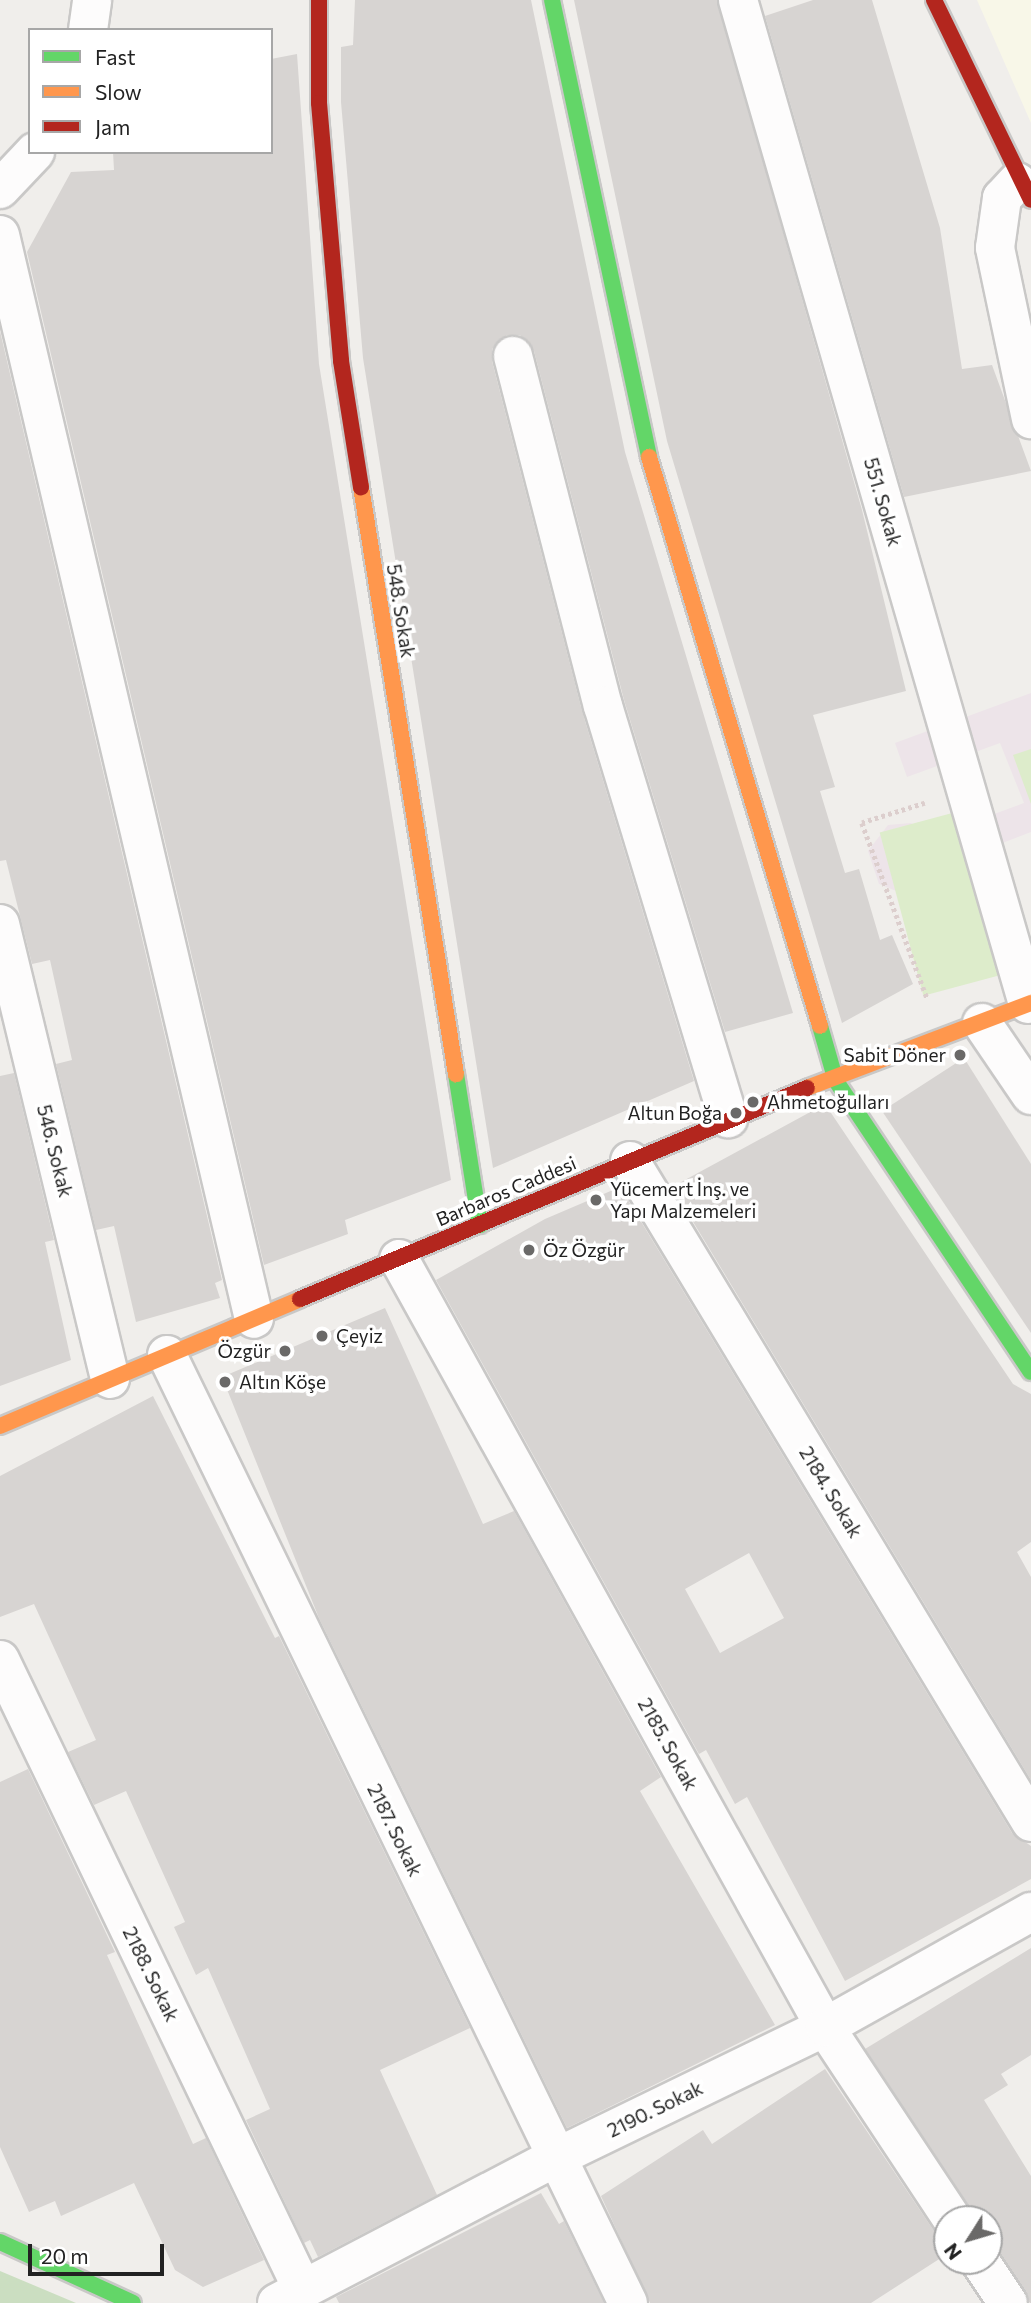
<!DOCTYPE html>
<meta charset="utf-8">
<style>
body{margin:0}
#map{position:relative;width:1031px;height:2303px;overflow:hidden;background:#f0eeeb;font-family:Commissioner,sans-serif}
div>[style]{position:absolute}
.industrial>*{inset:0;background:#ede4e9}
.education>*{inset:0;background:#f8f7e8}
.grass>*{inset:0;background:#ddeccb;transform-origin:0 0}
.forest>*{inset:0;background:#cbdec1}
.building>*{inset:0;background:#d7d4d2}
.path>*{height:4.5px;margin-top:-2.25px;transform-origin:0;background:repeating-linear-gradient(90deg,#dccecd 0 3.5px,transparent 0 7px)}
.roads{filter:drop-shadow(2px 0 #c9c8c7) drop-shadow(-2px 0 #c9c8c7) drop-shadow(0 2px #c9c8c7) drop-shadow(0 -2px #c9c8c7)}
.street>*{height:38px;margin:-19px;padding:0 19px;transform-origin:19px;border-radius:19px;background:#fdfcfc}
.fast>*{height:16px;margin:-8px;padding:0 8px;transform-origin:8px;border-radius:8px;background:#63d668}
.slow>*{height:16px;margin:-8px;padding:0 8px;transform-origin:8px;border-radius:8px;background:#ff974d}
.jam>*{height:16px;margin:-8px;padding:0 8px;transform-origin:8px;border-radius:8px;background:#b3261e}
.dots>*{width:19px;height:19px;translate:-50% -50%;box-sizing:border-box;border:4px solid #fff;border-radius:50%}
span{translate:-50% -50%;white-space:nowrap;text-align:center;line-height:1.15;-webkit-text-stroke:7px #fff;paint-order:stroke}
.street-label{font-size:19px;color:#222}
.poi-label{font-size:19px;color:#222}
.right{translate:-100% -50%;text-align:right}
.left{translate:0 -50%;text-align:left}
.legend{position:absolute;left:28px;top:28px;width:245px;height:126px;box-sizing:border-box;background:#fff;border:2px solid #a7a7a7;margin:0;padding:9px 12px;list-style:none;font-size:21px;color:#222}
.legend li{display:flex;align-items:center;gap:14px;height:35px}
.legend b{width:35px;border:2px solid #a7a7a7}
.north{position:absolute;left:933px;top:2205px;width:70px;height:70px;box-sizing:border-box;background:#fff;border:2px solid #a7a7a7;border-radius:50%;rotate:233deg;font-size:19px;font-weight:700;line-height:28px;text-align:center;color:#222}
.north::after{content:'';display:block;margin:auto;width:24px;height:32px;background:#6a6968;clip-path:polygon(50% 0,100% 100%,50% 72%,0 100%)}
.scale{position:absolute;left:28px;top:2244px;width:136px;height:32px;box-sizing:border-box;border:4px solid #222;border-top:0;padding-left:9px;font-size:21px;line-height:24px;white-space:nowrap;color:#222;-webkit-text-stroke:5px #fff;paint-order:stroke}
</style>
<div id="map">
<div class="industrial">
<div style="clip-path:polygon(1031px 693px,1031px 832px,938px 868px,901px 893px,879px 884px,868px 851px,888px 825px,911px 823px,932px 837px,1024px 803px,1000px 743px,907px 777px,895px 743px)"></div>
</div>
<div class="education">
<div style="clip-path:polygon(977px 0,1031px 0,1031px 123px)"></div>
</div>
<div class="grass">
<div style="clip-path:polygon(1031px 749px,1031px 804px,1013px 755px)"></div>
<div style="left:956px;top:812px;width:169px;height:79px;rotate:75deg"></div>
</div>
<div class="forest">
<div style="clip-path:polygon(0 2271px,76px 2303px,0 2303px)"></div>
</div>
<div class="building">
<div style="clip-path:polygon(355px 0,531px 0,625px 452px,793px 1013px,725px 1032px,624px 700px,534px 351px,520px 335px,507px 335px,492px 349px,492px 361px,582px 711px,694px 1081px,493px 1168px,363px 358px,341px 102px,341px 47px,353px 45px)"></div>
<div style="clip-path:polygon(574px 0,717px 0,862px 510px,906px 691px,813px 715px,835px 787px,820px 791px,845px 873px,859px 869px,880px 940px,892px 935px,913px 984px,842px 1023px,667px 441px)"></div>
<div style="clip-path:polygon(813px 0,872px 0,940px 228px,962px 369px,992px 365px,1031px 471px,904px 497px,765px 16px)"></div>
<div style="clip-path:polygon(297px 54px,319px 364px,451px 1180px,345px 1220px,348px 1234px,264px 1265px,27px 252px,71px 172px,114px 170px,113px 152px,271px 152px,271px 59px)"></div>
<div style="clip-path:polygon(0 331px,222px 1280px,215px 1283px,220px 1298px,136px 1322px,114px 1226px,96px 1230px,56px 1064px,72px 1060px,50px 960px,32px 964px,6px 860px,0 861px)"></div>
<div style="clip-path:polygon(964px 1058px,1031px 1164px,1031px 1333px,882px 1111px)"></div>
<div style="clip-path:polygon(14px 1073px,54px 1240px,45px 1242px,71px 1360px,0 1386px,0 1076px)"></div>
<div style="clip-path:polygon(825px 1104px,1013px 1384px,1031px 1394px,1031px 1542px,1017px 1552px,1031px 1577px,1031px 1780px,672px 1187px)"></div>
<div style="clip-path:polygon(evenodd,620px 1187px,1012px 1833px,1031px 1846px,1031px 1879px,845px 1981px,747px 1797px,735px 1804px,706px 1750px,699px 1754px,436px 1280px,545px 1219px,620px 1187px,749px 1553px,784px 1618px,720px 1653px,685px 1589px,749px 1553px)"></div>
<div style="clip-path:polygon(385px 1308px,483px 1524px,514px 1511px,661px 1777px,640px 1791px,775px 2025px,567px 2128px,319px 1618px,222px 1377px)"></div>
<div style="clip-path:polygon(153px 1396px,275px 1638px,279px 1636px,470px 2028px,380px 2070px,437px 2195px,318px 2257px,310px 2240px,304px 2243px,246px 2120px,270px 2109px,208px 1968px,196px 1975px,174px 1927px,185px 1922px,126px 1791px,94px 1805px,68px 1752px,96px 1740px,34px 1604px,0 1617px,0 1476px)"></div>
<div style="clip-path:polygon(28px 1769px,115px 1952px,107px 1955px,193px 2144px,206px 2138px,264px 2260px,203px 2287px,175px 2270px,134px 2183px,61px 2216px,55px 2201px,29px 2212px,0 2147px,0 1782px)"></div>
<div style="clip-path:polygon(1031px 1948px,1031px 2055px,1001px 2074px,1008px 2085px,984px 2100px,1031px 2176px,1031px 2303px,1030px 2303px,989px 2241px,989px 2219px,974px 2219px,865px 2049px)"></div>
<div style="clip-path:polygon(825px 2069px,934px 2231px,947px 2240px,947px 2254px,871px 2303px,650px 2303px,601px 2196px,703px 2130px,712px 2144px)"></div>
<div style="clip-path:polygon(541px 2193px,559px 2224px,564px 2221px,604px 2303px,339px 2303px,336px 2297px)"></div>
</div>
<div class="path">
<div style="left:925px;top:803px;width:66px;rotate:162.4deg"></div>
<div style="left:862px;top:823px;width:187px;rotate:69.6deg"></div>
</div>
<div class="roads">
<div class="street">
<div style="left:738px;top:0;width:1045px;rotate:73.89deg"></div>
<div style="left:88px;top:30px;width:30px;rotate:-82deg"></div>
<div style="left:1017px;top:182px;width:22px;rotate:133deg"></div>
<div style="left:1002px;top:198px;width:50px;rotate:98deg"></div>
<div style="left:995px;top:248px;width:175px;rotate:78.1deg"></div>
<div style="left:0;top:189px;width:51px;rotate:-46.6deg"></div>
<div style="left:0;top:235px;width:1113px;rotate:76.81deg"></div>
<div style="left:513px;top:356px;width:361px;rotate:75.6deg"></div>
<div style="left:603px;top:706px;width:431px;rotate:73.1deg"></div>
<div style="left:0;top:924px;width:468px;rotate:76.4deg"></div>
<div style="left:982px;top:1023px;width:87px;rotate:55.8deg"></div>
<div style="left:630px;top:1161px;width:773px;rotate:58.76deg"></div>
<div style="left:399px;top:1259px;width:878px;rotate:60.98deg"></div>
<div style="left:825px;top:2027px;width:230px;rotate:56.5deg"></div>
<div style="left:167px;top:1355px;width:1054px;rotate:64.07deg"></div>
<div style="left:0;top:1660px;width:697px;rotate:64.32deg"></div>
<div style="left:980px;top:2261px;width:50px;rotate:56.3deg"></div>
<div style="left:277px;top:2303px;width:311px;rotate:-27.6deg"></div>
<div style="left:553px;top:2159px;width:302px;rotate:-25.9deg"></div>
<div style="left:825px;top:2027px;width:236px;rotate:-29.2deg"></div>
</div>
<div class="fast">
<div style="left:552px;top:0;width:467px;rotate:78deg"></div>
<div style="left:820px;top:1026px;width:57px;rotate:73.8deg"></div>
<div style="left:836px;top:1081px;width:350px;rotate:56.2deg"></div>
<div style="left:456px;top:1074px;width:153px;rotate:81deg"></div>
<div style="left:0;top:2242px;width:146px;rotate:24.6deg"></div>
</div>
<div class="slow">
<div style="left:649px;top:457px;width:594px;rotate:73.27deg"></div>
<div style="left:361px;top:487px;width:595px;rotate:80.81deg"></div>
<div style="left:807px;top:1088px;width:240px;rotate:-20.8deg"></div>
<div style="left:0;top:1426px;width:326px;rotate:-22.9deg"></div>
</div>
<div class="jam">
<div style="left:319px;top:0;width:103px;rotate:90deg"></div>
<div style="left:319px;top:103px;width:259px;rotate:85.1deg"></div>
<div style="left:341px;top:361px;width:128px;rotate:81deg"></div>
<div style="left:934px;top:0;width:222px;rotate:64.1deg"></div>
<div style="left:300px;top:1299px;width:549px;rotate:-22.6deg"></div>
</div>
</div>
<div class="dots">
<div style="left:960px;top:1055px;background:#6a6968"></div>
<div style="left:753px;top:1102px;background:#6a6968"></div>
<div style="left:736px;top:1113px;background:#6a6968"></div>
<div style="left:596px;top:1200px;background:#6a6968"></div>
<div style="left:529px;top:1250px;background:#6a6968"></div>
<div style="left:322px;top:1336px;background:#6a6968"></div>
<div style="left:285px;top:1351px;background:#6a6968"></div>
<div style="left:225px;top:1382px;background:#6a6968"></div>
</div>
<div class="street-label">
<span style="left:883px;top:502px;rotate:74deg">551. Sokak</span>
<span style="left:401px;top:611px;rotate:81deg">548. Sokak</span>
<span style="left:55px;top:1151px;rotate:76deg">546. Sokak</span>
<span style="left:506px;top:1191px;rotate:-23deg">Barbaros Caddesi</span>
<span style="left:831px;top:1492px;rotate:59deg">2184. Sokak</span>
<span style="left:668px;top:1744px;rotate:61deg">2185. Sokak</span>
<span style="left:395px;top:1830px;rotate:64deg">2187. Sokak</span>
<span style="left:151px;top:1974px;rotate:64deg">2188. Sokak</span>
<span style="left:655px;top:2109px;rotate:-26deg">2190. Sokak</span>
</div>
<div class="poi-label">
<span class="right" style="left:946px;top:1055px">Sabit Döner</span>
<span class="left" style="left:767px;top:1102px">Ahmetoğulları</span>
<span class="right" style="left:722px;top:1113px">Altun Boğa</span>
<span class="left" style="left:610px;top:1200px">Yücemert İnş. ve<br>Yapı Malzemeleri</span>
<span class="left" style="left:543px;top:1250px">Öz Özgür</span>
<span class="left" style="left:336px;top:1336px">Çeyiz</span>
<span class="right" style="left:271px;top:1351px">Özgür</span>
<span class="left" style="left:239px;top:1382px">Altın Köşe</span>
</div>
<ul class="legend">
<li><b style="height:9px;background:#63d668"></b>Fast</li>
<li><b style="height:9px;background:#ff974d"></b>Slow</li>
<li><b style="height:9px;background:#b3261e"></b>Jam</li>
</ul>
<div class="north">N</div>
<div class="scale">20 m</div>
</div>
